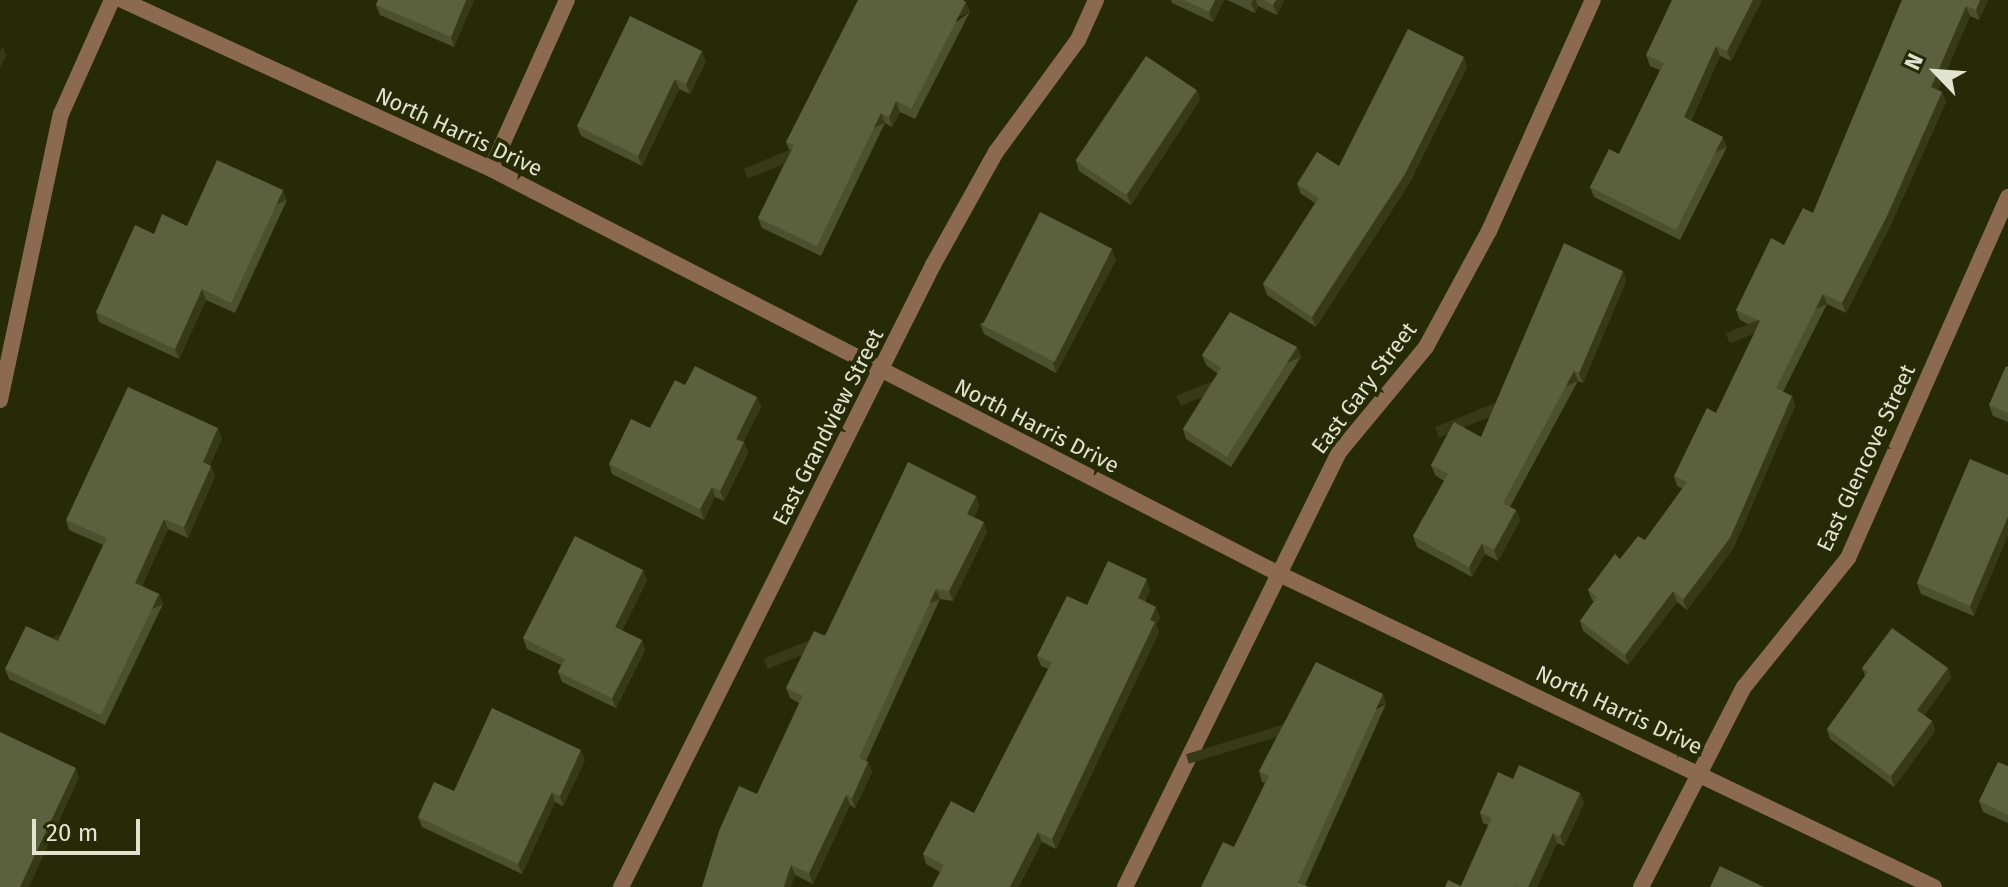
<!DOCTYPE html>
<style>
body{margin:0}
#map{position:relative;width:2008px;height:887px;overflow:hidden;background:#262a06;font-family:"Fira Sans",sans-serif}
div>[style]{position:absolute}
.minor>*{height:16px;margin:-8px;padding:0 8px;transform-origin:8px;border-radius:8px;background:#8c6a52}
.tertiary>*{height:16px;margin:-8px;padding:0 8px;transform-origin:8px;border-radius:8px;background:#8c6a52}
.wall>*{inset:0;background:#4b502e}
.shaded-wall>*{inset:0;background:#363a17;transform-origin:0 0}
.building>*{inset:0;background:#5b603f;transform-origin:0 0}
span{translate:-50% -50%;white-space:nowrap;text-align:center;line-height:1.15;-webkit-text-stroke:8px #262a06;paint-order:stroke}
.street-label{font-size:22px;color:#dfe3cf}
.north{position:absolute;left:1896px;top:32px;width:80px;height:80px;-webkit-text-stroke:6px #262a06;paint-order:stroke;rotate:295deg;font-size:22px;font-weight:700;line-height:32px;text-align:center;color:#dfe3cf}
.north::after{content:'';display:block;margin:auto;width:28px;height:36px;background:#dfe3cf;clip-path:polygon(50% 0,100% 100%,50% 72%,0 100%)}
.scale{position:absolute;left:32px;top:819px;width:108px;height:36px;box-sizing:border-box;border:4px solid #dfe3cf;border-top:0;padding-left:10px;font-size:24px;line-height:28px;white-space:nowrap;color:#dfe3cf;-webkit-text-stroke:6px #262a06;paint-order:stroke}
</style>
<div id="map">
<div class="minor">
<div style="left:491px;top:169px;width:185px;rotate:-65.8deg"></div>
<div style="left:0;top:400px;width:292px;rotate:-78deg"></div>
<div style="left:61px;top:114px;width:125px;rotate:-65.9deg"></div>
<div style="left:621px;top:887px;width:696px;rotate:-63.36deg"></div>
<div style="left:933px;top:265px;width:129px;rotate:-60.9deg"></div>
<div style="left:996px;top:152px;width:139px;rotate:-53.8deg"></div>
<div style="left:1078px;top:40px;width:44px;rotate:-65.8deg"></div>
<div style="left:1125px;top:887px;width:486px;rotate:-63.8deg"></div>
<div style="left:1340px;top:451px;width:135px;rotate:-50.4deg"></div>
<div style="left:1426px;top:347px;width:132px;rotate:-61.5deg"></div>
<div style="left:1489px;top:231px;width:253px;rotate:-65.8deg"></div>
<div style="left:1641px;top:887px;width:225px;rotate:-62.8deg"></div>
<div style="left:1744px;top:687px;width:166px;rotate:-51.1deg"></div>
<div style="left:1848px;top:558px;width:395px;rotate:-66.1deg"></div>
</div>
<div class="tertiary">
<div style="left:122px;top:0;width:406px;rotate:24.6deg"></div>
<div style="left:491px;top:169px;width:884px;rotate:27.2deg"></div>
<div style="left:1277px;top:573px;width:728px;rotate:25.54deg"></div>
</div>
<div class="wall">
<div style="clip-path:polygon(378px 0,474px 0,454px 47px,380px 15px,376px 5px)"></div>
<div style="clip-path:polygon(1171px 0,1224px 0,1213px 22px,1172px 3px)"></div>
<div style="clip-path:polygon(1227px 0,1284px 0,1277px 15px,1258px 6px,1255px 13px)"></div>
<div style="clip-path:polygon(1762px 0,1731px 61px,1720px 56px,1691px 121px,1727px 147px,1680px 240px,1594px 197px,1590px 187px,1619px 154px,1660px 70px,1650px 66px,1646px 55px)"></div>
<div style="clip-path:polygon(1902px 0,1988px 0,1979px 20px,1970px 16px,1938px 90px,1942px 92px,1946px 102px,1890px 226px,1846px 313px,1827px 304px,1783px 392px,1792px 396px,1795px 406px,1733px 549px,1687px 610px,1677px 602px,1628px 665px,1583px 631px,1580px 621px,1594px 602px,1592px 600px,1588px 590px,1620px 559px,1645px 540px,1683px 489px,1677px 486px,1674px 476px,1716px 413px,1757px 328px,1740px 320px,1736px 310px,1784px 245px,1813px 213px)"></div>
<div style="clip-path:polygon(970px 12px,915px 119px,900px 112px,892px 127px,885px 123px,821px 256px,762px 228px,758px 218px,790px 152px,786px 142px)"></div>
<div style="clip-path:polygon(706px 61px,690px 94px,679px 89px,642px 166px,581px 136px,577px 126px)"></div>
<div style="clip-path:polygon(1467px 67px,1409px 184px,1316px 327px,1267px 295px,1263px 284px,1315px 203px,1301px 194px,1297px 184px,1339px 166px)"></div>
<div style="clip-path:polygon(1197px 90px,1200px 100px,1131px 205px,1079px 171px,1076px 161px)"></div>
<div style="clip-path:polygon(287px 200px,235px 313px,206px 300px,179px 359px,99px 322px,96px 312px,187px 226px)"></div>
<div style="clip-path:polygon(1116px 260px,1056px 373px,984px 334px,980px 324px)"></div>
<div style="clip-path:polygon(1623px 271px,1626px 281px,1583px 383px,1578px 381px,1510px 507px,1516px 510px,1520px 520px,1498px 561px,1485px 554px,1472px 577px,1417px 547px,1413px 536px,1444px 481px,1435px 475px,1431px 465px,1481px 437px)"></div>
<div style="clip-path:polygon(1297px 347px,1301px 357px,1231px 467px,1186px 439px,1183px 429px,1218px 374px,1206px 365px,1202px 355px)"></div>
<div style="clip-path:polygon(2008px 367px,2008px 422px,1993px 416px,1989px 405px)"></div>
<div style="clip-path:polygon(685px 385px,757px 397px,761px 407px,743px 442px,748px 453px,724px 501px,715px 497px,704px 520px,612px 474px,609px 464px,650px 428px)"></div>
<div style="clip-path:polygon(222px 438px,210px 465px,215px 476px,188px 538px,168px 529px,142px 586px,159px 594px,163px 604px,105px 725px,9px 679px,5px 669px,58px 641px,103px 545px,69px 530px,66px 520px)"></div>
<div style="clip-path:polygon(1970px 459px,1974px 616px,1921px 594px,1917px 583px)"></div>
<div style="clip-path:polygon(976px 496px,979px 507px,974px 517px,987px 532px,953px 601px,940px 599px,866px 761px,868px 762px,872px 772px,855px 808px,850px 805px,813px 884px,795px 875px,757px 794px,799px 703px,790px 698px,786px 688px,825px 636px)"></div>
<div style="clip-path:polygon(643px 570px,647px 580px,622px 631px,642px 640px,645px 650px,616px 708px,562px 682px,558px 672px,561px 665px,527px 649px,523px 638px)"></div>
<div style="clip-path:polygon(1150px 590px,1145px 601px,1160px 617px,1156px 625px,1159px 632px,1056px 849px,1042px 842px,940px 872px,926px 864px,923px 854px,974px 813px,1048px 669px,1041px 666px,1037px 656px,1087px 605px)"></div>
<div style="clip-path:polygon(1862px 668px,1948px 668px,1951px 678px,1924px 715px,1932px 721px,1935px 731px,1894px 787px,1830px 739px,1827px 729px,1865px 676px)"></div>
<div style="clip-path:polygon(1386px 704px,1305px 885px,1234px 847px,1265px 783px,1262px 782px,1259px 771px)"></div>
<div style="clip-path:polygon(585px 760px,563px 806px,555px 802px,522px 874px,422px 827px,418px 817px,454px 791px)"></div>
<div style="clip-path:polygon(2008px 766px,2008px 823px,1983px 812px,1979px 801px)"></div>
<div style="clip-path:polygon(1513px 779px,1580px 793px,1584px 803px,1564px 846px,1557px 843px,1537px 887px,1445px 887px,1461px 886px,1488px 825px,1483px 823px,1480px 813px)"></div>
</div>
<div class="shaded-wall">
<div style="clip-path:polygon(466px 0,474px 0,454px 47px,451px 37px)"></div>
<div style="clip-path:polygon(1215px 0,1224px 0,1213px 22px,1209px 12px)"></div>
<div style="clip-path:polygon(1253px 0,1256px 0,1258px 6px,1255px 13px,1251px 3px)"></div>
<div style="clip-path:polygon(1276px 0,1284px 0,1277px 15px,1273px 5px)"></div>
<div style="clip-path:polygon(1753px 0,1762px 0,1731px 61px,1727px 51px)"></div>
<div style="clip-path:polygon(1980px 0,1988px 0,1979px 20px,1976px 10px)"></div>
<div style="left:966px;top:2px;width:11px;height:120px;rotate:68deg"></div>
<div style="clip-path:polygon(1966px 6px,1970px 16px,1935px 98px,1931px 87px)"></div>
<div style="clip-path:polygon(3px 46px,6px 56px,0 68px,0 51px)"></div>
<div style="clip-path:polygon(1716px 46px,1720px 56px,1688px 127px,1684px 117px)"></div>
<div style="clip-path:polygon(702px 51px,706px 61px,690px 94px,686px 84px)"></div>
<div style="clip-path:polygon(1464px 57px,1467px 67px,1409px 184px,1316px 327px,1312px 317px)"></div>
<div style="clip-path:polygon(675px 79px,679px 89px,642px 166px,638px 156px)"></div>
<div style="clip-path:polygon(1197px 90px,1200px 100px,1131px 205px,1127px 195px)"></div>
<div style="clip-path:polygon(1942px 92px,1946px 102px,1890px 226px,1846px 313px,1842px 303px)"></div>
<div style="clip-path:polygon(896px 101px,900px 112px,892px 127px,889px 117px)"></div>
<div style="left:881px;top:113px;width:11px;height:148px;rotate:68deg"></div>
<div style="left:1723px;top:137px;width:11px;height:104px;rotate:68deg"></div>
<div style="left:283px;top:190px;width:11px;height:124px;rotate:68deg"></div>
<div style="clip-path:polygon(1112px 249px,1116px 260px,1056px 373px,1053px 363px)"></div>
<div style="clip-path:polygon(1623px 271px,1626px 281px,1583px 383px,1579px 373px)"></div>
<div style="clip-path:polygon(202px 289px,206px 300px,179px 359px,175px 349px)"></div>
<div style="left:1823px;top:294px;width:11px;height:105px;rotate:68deg"></div>
<div style="left:1297px;top:347px;width:11px;height:130px;rotate:68deg"></div>
<div style="left:1574px;top:371px;width:11px;height:150px;rotate:68deg"></div>
<div style="clip-path:polygon(1792px 396px,1795px 406px,1733px 549px,1687px 610px,1683px 600px)"></div>
<div style="clip-path:polygon(757px 397px,761px 407px,740px 449px,736px 439px)"></div>
<div style="clip-path:polygon(218px 428px,222px 438px,207px 472px,203px 462px)"></div>
<div style="clip-path:polygon(744px 442px,748px 453px,724px 501px,720px 491px)"></div>
<div style="clip-path:polygon(211px 466px,215px 476px,188px 538px,184px 527px)"></div>
<div style="clip-path:polygon(712px 487px,715px 497px,704px 520px,700px 509px)"></div>
<div style="clip-path:polygon(976px 496px,979px 507px,971px 524px,967px 514px)"></div>
<div style="clip-path:polygon(1516px 510px,1520px 520px,1498px 561px,1494px 550px)"></div>
<div style="clip-path:polygon(2008px 517px,2008px 536px,1974px 616px,1970px 606px)"></div>
<div style="clip-path:polygon(164px 519px,168px 529px,139px 593px,135px 583px)"></div>
<div style="clip-path:polygon(984px 522px,987px 532px,953px 601px,949px 591px)"></div>
<div style="clip-path:polygon(1482px 543px,1485px 554px,1472px 577px,1469px 567px)"></div>
<div style="clip-path:polygon(643px 570px,647px 580px,619px 637px,615px 627px)"></div>
<div style="clip-path:polygon(1147px 579px,1150px 590px,1142px 608px,1138px 598px)"></div>
<div style="left:936px;top:589px;width:11px;height:186px;rotate:68deg"></div>
<div style="clip-path:polygon(1673px 591px,1677px 602px,1628px 665px,1625px 655px)"></div>
<div style="left:159px;top:594px;width:11px;height:134px;rotate:68deg"></div>
<div style="clip-path:polygon(1156px 607px,1160px 617px,1156px 625px,1159px 632px,1056px 849px,1052px 839px)"></div>
<div style="clip-path:polygon(642px 640px,645px 650px,616px 708px,612px 698px)"></div>
<div style="clip-path:polygon(1948px 668px,1951px 678px,1921px 720px,1917px 710px)"></div>
<div style="left:1383px;top:694px;width:10px;height:206px;rotate:73deg"></div>
<div style="clip-path:polygon(1932px 721px,1935px 731px,1894px 787px,1891px 776px)"></div>
<div style="clip-path:polygon(581px 750px,585px 760px,563px 806px,560px 796px)"></div>
<div style="clip-path:polygon(868px 762px,872px 772px,855px 808px,852px 798px)"></div>
<div style="clip-path:polygon(76px 768px,79px 778px,29px 887px,20px 887px)"></div>
<div style="clip-path:polygon(552px 792px,555px 802px,522px 874px,518px 864px)"></div>
<div style="clip-path:polygon(1580px 793px,1584px 803px,1564px 846px,1560px 836px)"></div>
<div style="clip-path:polygon(846px 795px,850px 805px,813px 884px,809px 873px)"></div>
<div style="clip-path:polygon(1038px 832px,1042px 842px,1019px 887px,1010px 887px)"></div>
<div style="clip-path:polygon(1553px 833px,1557px 843px,1537px 887px,1528px 887px)"></div>
<div style="clip-path:polygon(791px 865px,795px 875px,791px 887px,784px 887px)"></div>
</div>
<div class="building">
<div style="clip-path:polygon(378px 0,466px 0,451px 37px,376px 5px)"></div>
<div style="clip-path:polygon(858px 0,963px 0,966px 2px,911px 109px,896px 101px,889px 117px,881px 113px,817px 246px,758px 218px,794px 145px,786px 142px)"></div>
<div style="clip-path:polygon(1184px 0,1215px 0,1209px 12px)"></div>
<div style="clip-path:polygon(1264px 0,1276px 0,1273px 5px)"></div>
<div style="clip-path:polygon(1672px 0,1753px 0,1727px 51px,1716px 46px,1684px 117px,1723px 137px,1676px 230px,1590px 187px,1609px 149px,1619px 154px,1664px 63px,1646px 55px)"></div>
<div style="clip-path:polygon(1902px 0,1980px 0,1976px 10px,1966px 6px,1931px 87px,1942px 92px,1887px 216px,1842px 303px,1823px 294px,1776px 388px,1792px 396px,1730px 538px,1683px 600px,1673px 591px,1625px 655px,1580px 621px,1597px 597px,1588px 590px,1615px 554px,1620px 559px,1638px 536px,1645px 540px,1687px 482px,1674px 476px,1707px 408px,1716px 413px,1760px 321px,1736px 310px,1771px 238px,1784px 245px,1803px 208px,1813px 213px)"></div>
<div style="clip-path:polygon(630px 16px,702px 51px,686px 84px,675px 79px,638px 156px,577px 126px)"></div>
<div style="clip-path:polygon(1408px 29px,1464px 57px,1405px 174px,1312px 317px,1263px 284px,1319px 198px,1297px 184px,1317px 152px,1339px 166px)"></div>
<div style="left:1146px;top:56px;width:61px;height:126px;rotate:34deg"></div>
<div style="clip-path:polygon(217px 160px,283px 190px,231px 303px,202px 289px,175px 349px,96px 312px,135px 225px,154px 234px,162px 214px,187px 226px)"></div>
<div style="left:1040px;top:212px;width:81px;height:127px;rotate:27deg"></div>
<div style="clip-path:polygon(1564px 243px,1623px 271px,1579px 373px,1574px 371px,1503px 503px,1516px 510px,1494px 550px,1482px 543px,1469px 567px,1413px 536px,1448px 474px,1431px 465px,1454px 422px,1481px 437px)"></div>
<div style="clip-path:polygon(1230px 312px,1297px 347px,1227px 457px,1183px 429px,1221px 368px,1202px 355px)"></div>
<div style="clip-path:polygon(695px 366px,757px 397px,736px 439px,744px 442px,720px 491px,712px 487px,700px 509px,609px 464px,631px 419px,650px 428px,675px 380px,685px 385px)"></div>
<div style="clip-path:polygon(2006px 366px,2008px 367px,2008px 413px,1989px 405px)"></div>
<div style="clip-path:polygon(128px 387px,218px 428px,203px 462px,211px 466px,184px 527px,164px 519px,135px 583px,159px 594px,101px 715px,5px 669px,26px 626px,58px 641px,107px 538px,66px 520px)"></div>
<div style="clip-path:polygon(1970px 459px,2008px 475px,2008px 517px,1970px 606px,1917px 583px)"></div>
<div style="clip-path:polygon(908px 462px,976px 496px,967px 514px,984px 522px,949px 591px,936px 589px,859px 758px,868px 762px,852px 798px,846px 795px,809px 873px,791px 865px,784px 887px,702px 887px,719px 831px,739px 786px,757px 794px,803px 696px,786px 688px,814px 631px,825px 636px)"></div>
<div style="clip-path:polygon(575px 536px,643px 570px,615px 627px,642px 640px,612px 698px,558px 672px,565px 659px,523px 638px)"></div>
<div style="clip-path:polygon(1108px 561px,1147px 579px,1138px 598px,1156px 607px,1150px 620px,1155px 622px,1052px 839px,1038px 832px,1010px 887px,932px 887px,944px 865px,923px 854px,951px 801px,974px 813px,1052px 662px,1037px 656px,1067px 596px,1087px 605px)"></div>
<div style="clip-path:polygon(1892px 628px,1948px 668px,1917px 710px,1932px 721px,1891px 776px,1827px 729px,1868px 672px,1862px 668px)"></div>
<div style="clip-path:polygon(1316px 662px,1383px 694px,1298px 882px,1309px 887px,1201px 887px,1223px 842px,1234px 847px,1269px 776px,1259px 771px)"></div>
<div style="clip-path:polygon(492px 708px,581px 750px,560px 796px,552px 792px,518px 864px,418px 817px,434px 782px,454px 791px)"></div>
<div style="clip-path:polygon(0 732px,76px 768px,20px 887px,0 887px)"></div>
<div style="clip-path:polygon(1998px 762px,2008px 766px,2008px 815px,1979px 801px)"></div>
<div style="clip-path:polygon(1519px 765px,1580px 793px,1560px 836px,1553px 833px,1528px 887px,1519px 887px,1516px 886px,1516px 887px,1445px 887px,1448px 880px,1461px 886px,1492px 818px,1480px 813px,1498px 772px,1513px 779px)"></div>
<div style="clip-path:polygon(1720px 866px,1764px 887px,1710px 887px)"></div>
</div>
<div class="street-label">
<span style="left:459px;top:132px;rotate:25deg">North Harris Drive</span>
<span style="left:1364px;top:388px;rotate:-53deg">East Gary Street</span>
<span style="left:1037px;top:426px;rotate:27deg">North Harris Drive</span>
<span style="left:828px;top:427px;rotate:-63deg">East Grandview Street</span>
<span style="left:1866px;top:458px;rotate:-65deg">East Glencove Street</span>
<span style="left:1619px;top:710px;rotate:25deg">North Harris Drive</span>
</div>
<div class="north">N</div>
<div class="scale">20 m</div>
</div>
